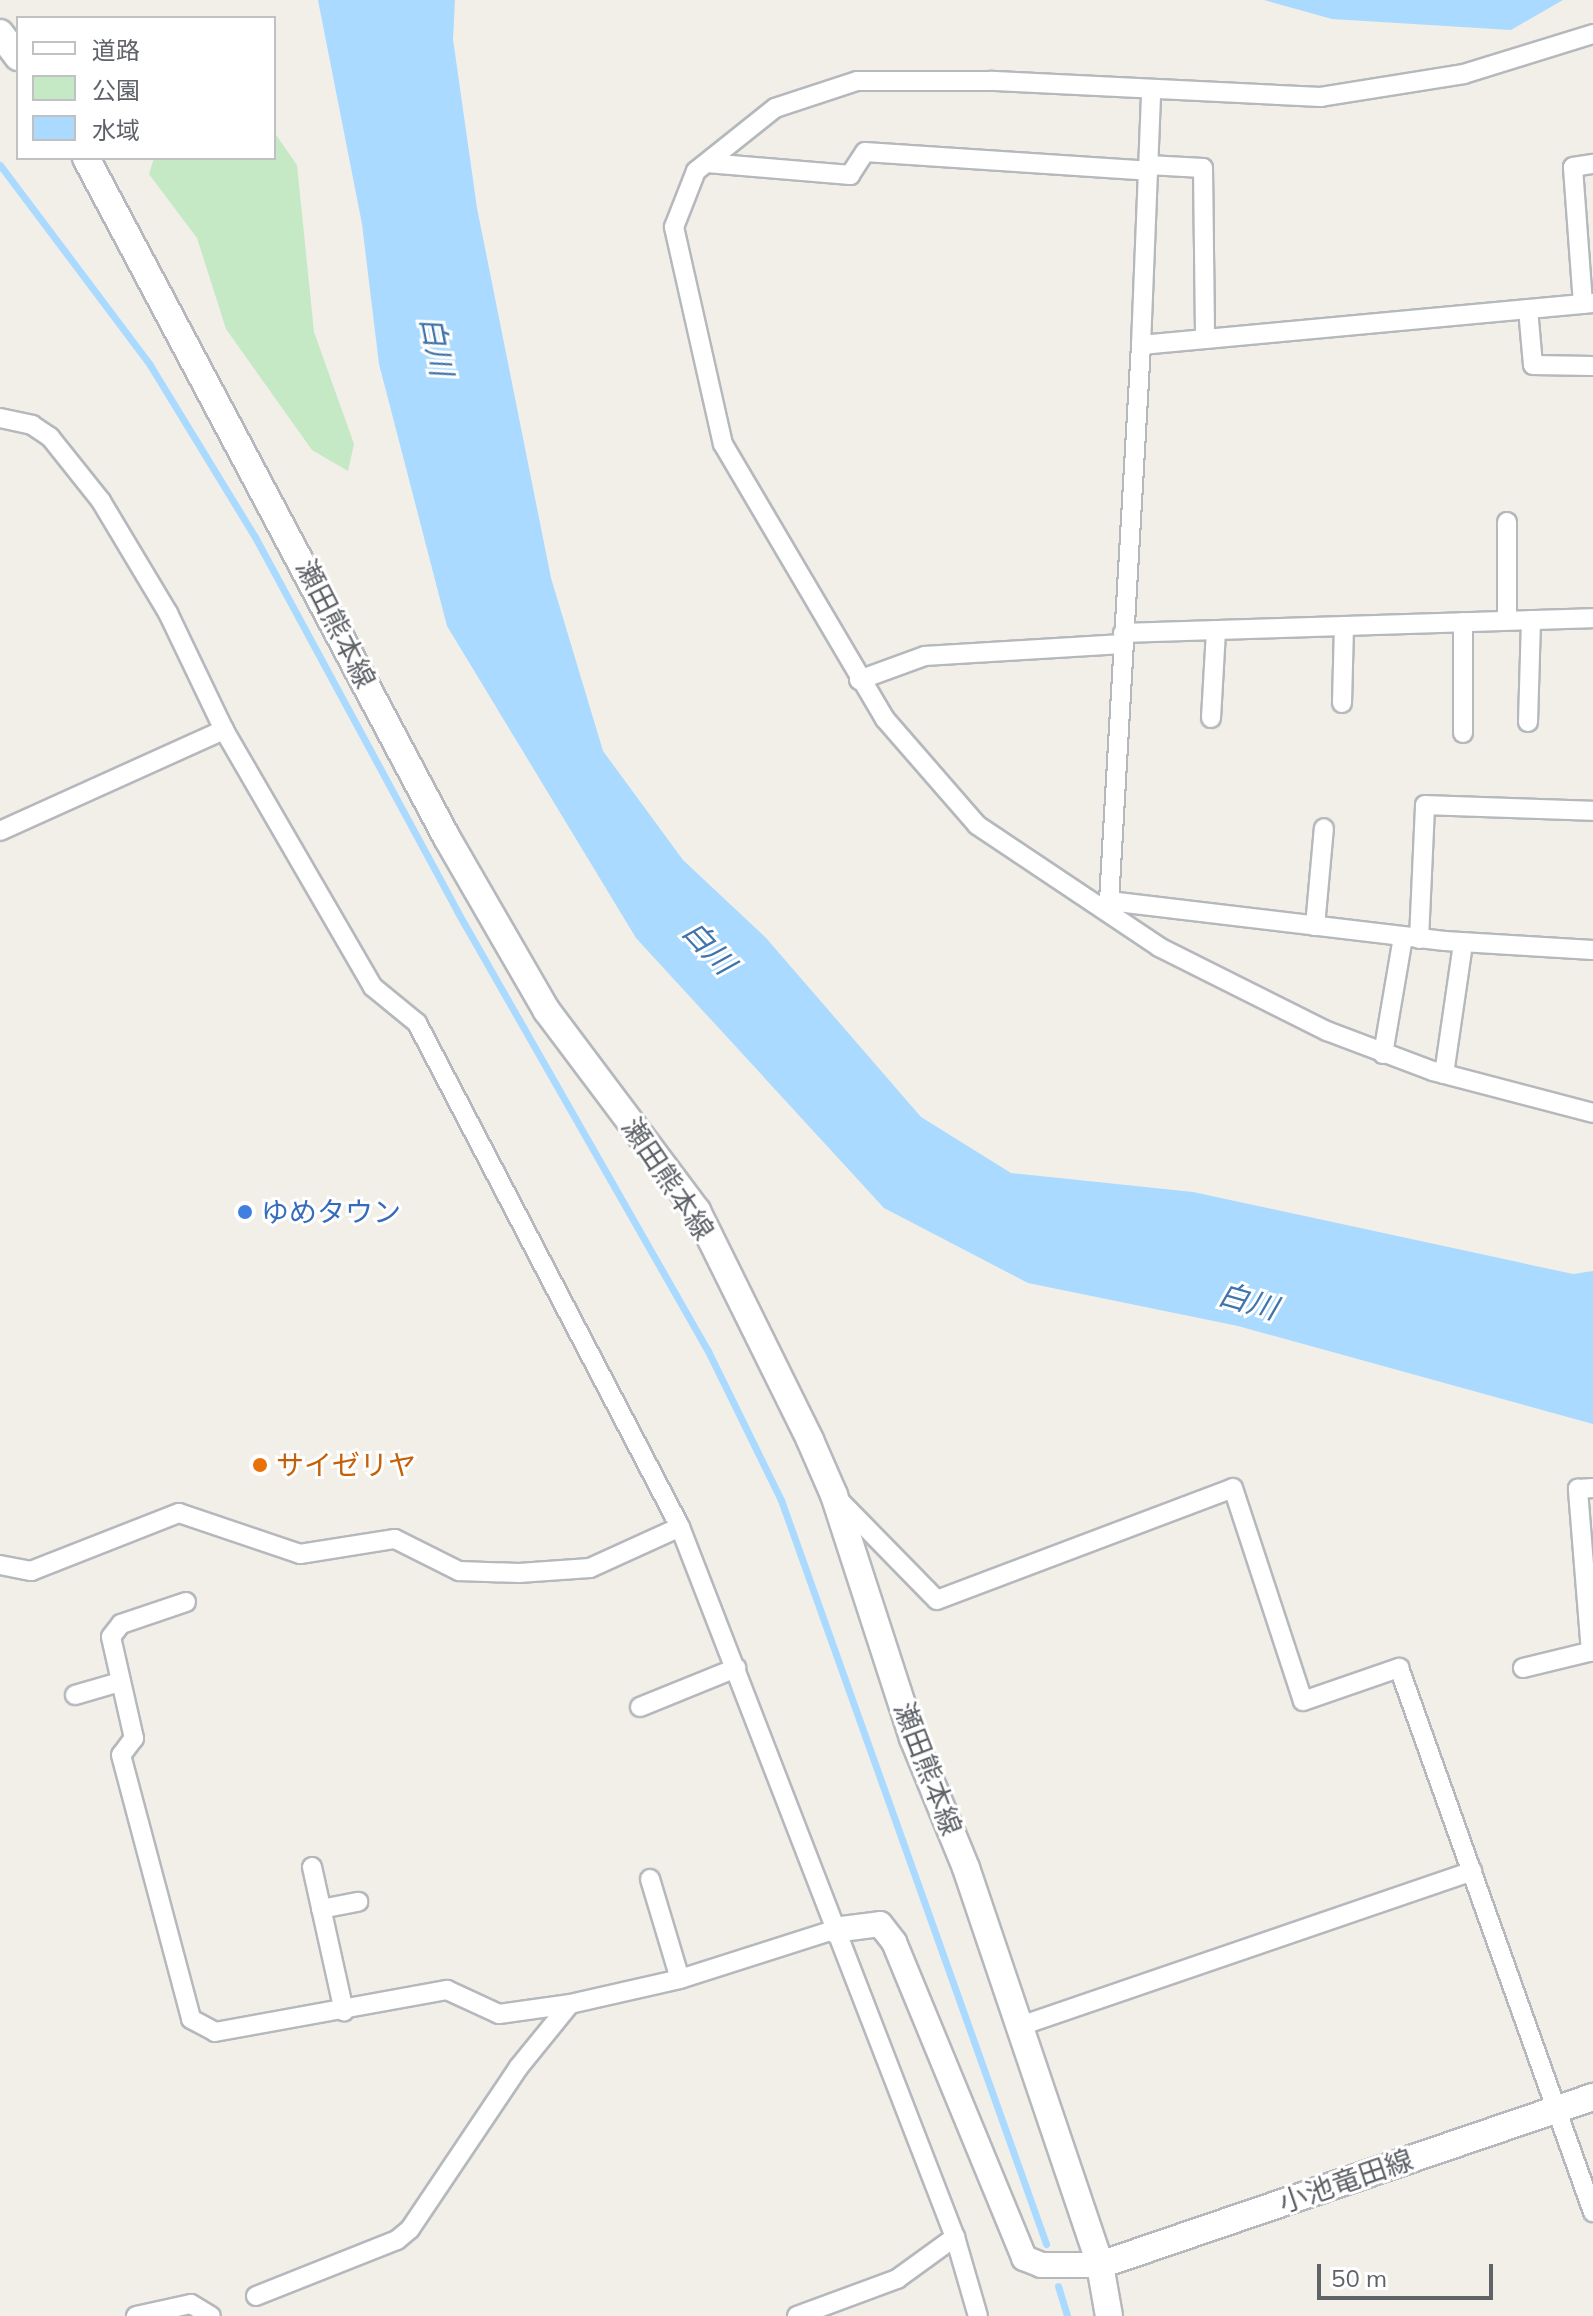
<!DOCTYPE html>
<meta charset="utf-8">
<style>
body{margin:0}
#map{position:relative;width:1593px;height:2316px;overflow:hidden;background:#f1efe8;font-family:Mulish,"Noto Sans JP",sans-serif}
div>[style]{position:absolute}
.green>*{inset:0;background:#c5e8c5}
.water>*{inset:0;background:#aadaff}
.stream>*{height:7px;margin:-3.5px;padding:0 3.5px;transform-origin:3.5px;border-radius:3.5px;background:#aadaff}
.roads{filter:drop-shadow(2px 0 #b5b8bc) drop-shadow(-2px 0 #b5b8bc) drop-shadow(0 2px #b5b8bc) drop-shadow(0 -2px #b5b8bc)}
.minor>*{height:18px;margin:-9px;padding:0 9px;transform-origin:9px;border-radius:9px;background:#fff}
.tertiary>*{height:24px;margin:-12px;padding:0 12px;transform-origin:12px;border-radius:12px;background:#fff}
.secondary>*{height:26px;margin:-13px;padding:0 13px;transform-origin:13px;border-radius:13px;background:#fff}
.dots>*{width:22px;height:22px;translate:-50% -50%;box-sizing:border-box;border:4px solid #fff;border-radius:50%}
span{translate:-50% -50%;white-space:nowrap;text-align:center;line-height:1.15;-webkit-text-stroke:6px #fff;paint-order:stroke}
.street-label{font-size:28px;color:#5f6368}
.shop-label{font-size:28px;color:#366cbe}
.left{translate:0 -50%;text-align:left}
.food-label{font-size:28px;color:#c56008}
.water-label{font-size:30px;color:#4174aa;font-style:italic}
.legend{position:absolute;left:16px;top:16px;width:260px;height:144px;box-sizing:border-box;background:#fff;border:2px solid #bfc1c3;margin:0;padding:10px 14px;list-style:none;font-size:24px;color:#5f6368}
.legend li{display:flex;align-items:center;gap:16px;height:40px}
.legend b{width:40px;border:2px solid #bfc1c3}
.scale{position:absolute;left:1317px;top:2264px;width:176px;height:36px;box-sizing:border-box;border:4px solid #5f6368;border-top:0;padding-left:10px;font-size:24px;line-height:28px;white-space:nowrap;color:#5f6368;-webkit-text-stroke:6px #fff;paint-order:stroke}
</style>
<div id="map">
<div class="green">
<div style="clip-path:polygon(274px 132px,297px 165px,314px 332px,354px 444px,348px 471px,312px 450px,226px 329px,197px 238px,149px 174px,154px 158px,274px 158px)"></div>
</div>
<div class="water">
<div style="clip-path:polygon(318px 0,455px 0,453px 39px,477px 208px,551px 578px,603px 751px,683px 860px,766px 938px,921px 1117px,1011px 1173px,1193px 1192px,1573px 1274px,1593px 1271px,1593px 1424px,1238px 1326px,1028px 1283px,884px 1208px,636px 938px,447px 626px,379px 364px,362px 224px)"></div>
<div style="clip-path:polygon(1264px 0,1563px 0,1511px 30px,1332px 19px)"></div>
</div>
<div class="stream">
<div style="left:0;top:165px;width:250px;rotate:53.1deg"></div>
<div style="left:150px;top:365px;width:202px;rotate:58.6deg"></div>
<div style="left:255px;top:537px;width:425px;rotate:61.6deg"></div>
<div style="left:457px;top:911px;width:507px;rotate:60.3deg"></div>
<div style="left:708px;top:1351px;width:166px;rotate:63.9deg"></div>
<div style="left:781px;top:1500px;width:790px;rotate:70.39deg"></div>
<div style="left:1058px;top:2286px;width:31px;rotate:73deg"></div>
</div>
<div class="roads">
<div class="minor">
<div style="left:1593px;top:34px;width:135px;rotate:162.8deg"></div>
<div style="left:1464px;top:74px;width:145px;rotate:170.9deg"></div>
<div style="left:1321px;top:97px;width:331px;rotate:-177.2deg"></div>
<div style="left:990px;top:81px;width:133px;rotate:180deg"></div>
<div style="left:857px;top:81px;width:86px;rotate:161.8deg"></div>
<div style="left:775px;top:108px;width:101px;rotate:141.4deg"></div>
<div style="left:696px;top:171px;width:60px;rotate:111.4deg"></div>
<div style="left:674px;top:227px;width:222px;rotate:77.3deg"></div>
<div style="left:723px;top:444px;width:319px;rotate:59.5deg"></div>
<div style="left:885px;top:719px;width:140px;rotate:49deg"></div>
<div style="left:977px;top:825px;width:219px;rotate:33.8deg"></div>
<div style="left:1159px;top:947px;width:188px;rotate:26.6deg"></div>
<div style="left:1327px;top:1031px;width:113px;rotate:20.7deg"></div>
<div style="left:1433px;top:1071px;width:165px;rotate:14.7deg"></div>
<div style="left:707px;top:163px;width:144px;rotate:4.8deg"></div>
<div style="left:850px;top:175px;width:27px;rotate:-57deg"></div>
<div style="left:865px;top:152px;width:284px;rotate:3.8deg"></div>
<div style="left:1148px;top:165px;width:55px;rotate:3.1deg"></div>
<div style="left:1203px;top:168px;width:171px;rotate:89.3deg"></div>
<div style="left:1593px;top:303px;width:454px;rotate:174.7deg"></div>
<div style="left:1141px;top:345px;width:557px;rotate:93.29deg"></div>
<div style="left:1109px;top:901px;width:338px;rotate:6.8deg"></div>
<div style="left:1445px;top:941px;width:148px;rotate:3.5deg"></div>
<div style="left:1583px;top:304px;width:137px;rotate:-94.2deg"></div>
<div style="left:1573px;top:167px;width:20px;rotate:-9deg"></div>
<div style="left:1528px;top:309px;width:56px;rotate:84.9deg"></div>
<div style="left:1533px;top:365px;width:60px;rotate:1deg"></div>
<div style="left:1141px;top:345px;width:253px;rotate:-87.7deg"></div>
<div style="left:0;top:418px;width:33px;rotate:12deg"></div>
<div style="left:32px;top:425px;width:22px;rotate:34deg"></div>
<div style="left:50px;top:437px;width:82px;rotate:51.4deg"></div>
<div style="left:101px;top:501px;width:131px;rotate:59.1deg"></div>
<div style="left:168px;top:613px;width:130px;rotate:64.4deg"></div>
<div style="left:224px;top:730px;width:297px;rotate:59.9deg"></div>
<div style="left:373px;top:987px;width:57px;rotate:39.3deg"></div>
<div style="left:417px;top:1023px;width:568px;rotate:62.44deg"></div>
<div style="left:680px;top:1527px;width:761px;rotate:68.83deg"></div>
<div style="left:955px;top:2237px;width:82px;rotate:73.8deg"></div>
<div style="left:1507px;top:620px;width:98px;rotate:-90deg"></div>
<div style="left:1123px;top:633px;width:470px;rotate:-1.8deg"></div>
<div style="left:859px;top:680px;width:70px;rotate:-20deg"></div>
<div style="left:925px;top:656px;width:197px;rotate:-3.5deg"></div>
<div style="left:1342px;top:703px;width:77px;rotate:-88.5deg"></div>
<div style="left:1211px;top:718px;width:88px;rotate:-86.7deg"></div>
<div style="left:1528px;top:722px;width:102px;rotate:-88.3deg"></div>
<div style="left:1463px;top:733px;width:111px;rotate:-90deg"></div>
<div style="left:0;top:831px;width:246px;rotate:-24.3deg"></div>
<div style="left:1315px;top:926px;width:98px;rotate:-84.8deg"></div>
<div style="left:1419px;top:939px;width:134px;rotate:-87.4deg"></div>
<div style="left:1425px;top:805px;width:168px;rotate:2deg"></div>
<div style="left:1383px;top:1054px;width:119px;rotate:-80.3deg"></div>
<div style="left:1444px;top:1074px;width:132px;rotate:-81.7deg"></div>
<div style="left:838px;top:1499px;width:141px;rotate:45.6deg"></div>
<div style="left:937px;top:1600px;width:316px;rotate:-20.7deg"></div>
<div style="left:1233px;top:1488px;width:224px;rotate:71.8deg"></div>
<div style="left:1303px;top:1701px;width:102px;rotate:-19deg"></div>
<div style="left:1399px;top:1668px;width:578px;rotate:70.37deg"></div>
<div style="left:0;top:1565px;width:32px;rotate:11deg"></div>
<div style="left:31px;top:1571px;width:159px;rotate:-21.4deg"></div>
<div style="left:179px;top:1513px;width:128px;rotate:18.7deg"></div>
<div style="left:300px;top:1554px;width:96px;rotate:-9deg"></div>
<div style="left:395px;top:1539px;width:72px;rotate:26.6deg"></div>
<div style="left:459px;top:1571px;width:60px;rotate:1.9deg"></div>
<div style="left:519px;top:1573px;width:71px;rotate:-4deg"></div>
<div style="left:590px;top:1568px;width:99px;rotate:-24.5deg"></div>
<div style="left:186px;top:1602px;width:69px;rotate:161.3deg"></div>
<div style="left:121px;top:1624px;width:16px;rotate:128deg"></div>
<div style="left:111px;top:1637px;width:104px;rotate:77.2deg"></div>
<div style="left:134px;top:1738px;width:21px;rotate:127deg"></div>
<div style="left:121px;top:1755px;width:273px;rotate:75.1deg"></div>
<div style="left:191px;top:2019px;width:27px;rotate:28deg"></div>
<div style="left:215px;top:2032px;width:236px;rotate:-10.3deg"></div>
<div style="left:447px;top:1990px;width:57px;rotate:24.8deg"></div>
<div style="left:499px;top:2014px;width:72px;rotate:-8deg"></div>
<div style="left:1591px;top:1652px;width:164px;rotate:-94.6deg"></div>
<div style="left:1578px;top:1489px;width:15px;rotate:-4deg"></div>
<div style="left:1523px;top:1668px;width:72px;rotate:-13.7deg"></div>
<div style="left:75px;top:1695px;width:47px;rotate:-16.1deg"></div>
<div style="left:640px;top:1707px;width:104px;rotate:-22.1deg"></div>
<div style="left:312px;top:1867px;width:148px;rotate:77.5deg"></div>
<div style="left:650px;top:1879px;width:104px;rotate:73.3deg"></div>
<div style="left:321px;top:1909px;width:38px;rotate:-11deg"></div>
<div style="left:1020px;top:2026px;width:478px;rotate:-18.9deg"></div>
<div style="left:256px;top:2296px;width:152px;rotate:-21.7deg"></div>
<div style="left:397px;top:2240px;width:17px;rotate:-40deg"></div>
<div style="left:410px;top:2229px;width:194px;rotate:-56.1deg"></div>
<div style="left:518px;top:2068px;width:82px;rotate:-50.9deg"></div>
<div style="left:570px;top:2004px;width:113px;rotate:-12.8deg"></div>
<div style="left:680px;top:1979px;width:162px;rotate:-17.7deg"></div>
<div style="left:136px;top:2316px;width:56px;rotate:-12.3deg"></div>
<div style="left:191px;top:2304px;width:23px;rotate:31deg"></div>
<div style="left:797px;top:2316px;width:107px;rotate:-20.3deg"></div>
<div style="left:897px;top:2279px;width:72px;rotate:-35.9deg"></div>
</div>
<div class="tertiary">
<div style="left:834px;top:1930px;width:46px;rotate:-7.4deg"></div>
<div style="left:880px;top:1924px;width:23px;rotate:52deg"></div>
<div style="left:894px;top:1942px;width:342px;rotate:67.6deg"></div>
<div style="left:1024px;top:2258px;width:18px;rotate:22deg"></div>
<div style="left:1041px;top:2265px;width:59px"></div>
</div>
<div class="secondary">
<div style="left:0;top:33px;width:30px;rotate:53deg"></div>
<div style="left:86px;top:158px;width:770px;rotate:62.04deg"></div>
<div style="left:447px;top:838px;width:200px;rotate:60deg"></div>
<div style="left:547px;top:1011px;width:250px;rotate:53.1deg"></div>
<div style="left:697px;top:1211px;width:255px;rotate:63.7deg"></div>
<div style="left:810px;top:1440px;width:60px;rotate:66.4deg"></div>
<div style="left:834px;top:1495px;width:256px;rotate:72deg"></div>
<div style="left:913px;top:1738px;width:140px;rotate:67.8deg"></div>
<div style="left:966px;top:1868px;width:419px;rotate:71.3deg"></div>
<div style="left:1100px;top:2265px;width:52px;rotate:80deg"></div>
<div style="left:1100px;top:2265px;width:521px;rotate:-18.82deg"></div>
</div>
</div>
<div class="dots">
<div style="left:245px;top:1212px;background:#3f7fe0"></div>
<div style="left:260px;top:1465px;background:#e8710a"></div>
</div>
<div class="street-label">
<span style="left:336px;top:624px;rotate:63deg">瀬田熊本線</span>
<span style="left:668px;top:1179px;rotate:56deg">瀬田熊本線</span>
<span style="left:928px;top:1769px;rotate:69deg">瀬田熊本線</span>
<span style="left:1346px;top:2181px;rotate:-19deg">小池竜田線</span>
</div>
<div class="shop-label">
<span class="left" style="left:261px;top:1212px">ゆめタウン</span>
</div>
<div class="food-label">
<span class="left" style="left:276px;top:1465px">サイゼリヤ</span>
</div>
<div class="water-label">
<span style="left:437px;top:346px;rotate:79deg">白川</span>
<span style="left:709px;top:947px;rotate:47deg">白川</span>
<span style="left:1248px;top:1301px;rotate:16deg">白川</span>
</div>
<ul class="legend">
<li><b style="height:10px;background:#fff"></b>道路</li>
<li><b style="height:22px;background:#c5e8c5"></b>公園</li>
<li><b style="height:22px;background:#aadaff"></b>水域</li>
</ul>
<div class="scale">50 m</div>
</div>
